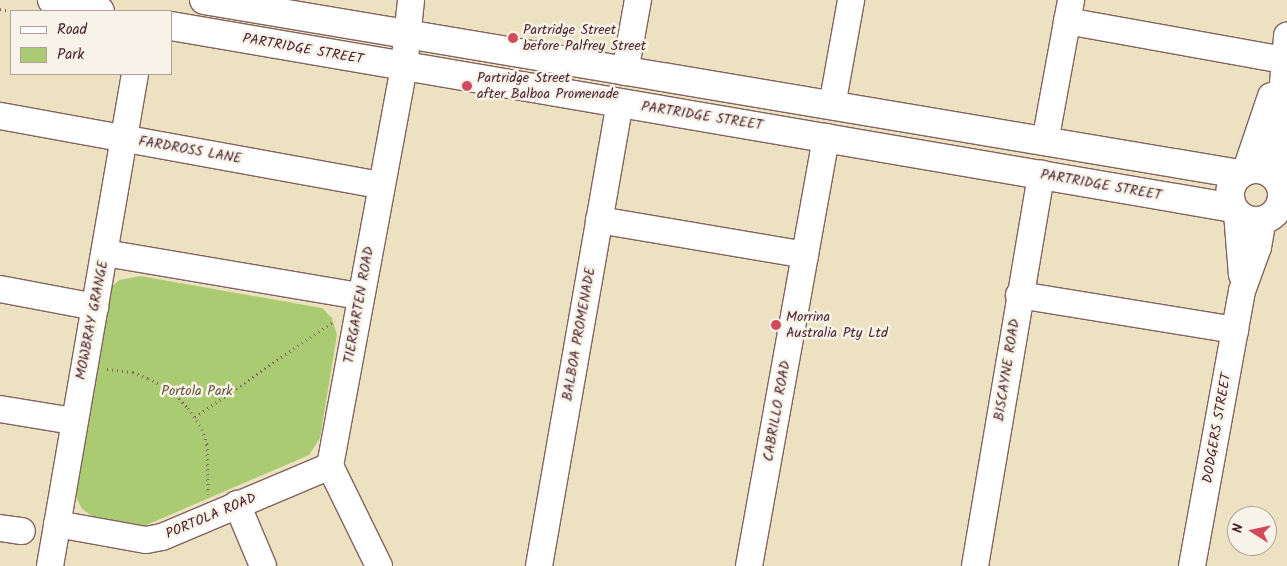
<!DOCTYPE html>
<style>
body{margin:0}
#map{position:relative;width:1287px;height:566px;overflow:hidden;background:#ece1c0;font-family:Kalam,sans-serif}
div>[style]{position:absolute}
.green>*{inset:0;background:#abcb73}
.path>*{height:3px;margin-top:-1.5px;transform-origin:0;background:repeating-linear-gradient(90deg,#83635f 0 1px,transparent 0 5px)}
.roads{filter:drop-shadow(1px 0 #83635f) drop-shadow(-1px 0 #83635f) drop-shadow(0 1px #83635f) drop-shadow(0 -1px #83635f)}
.minor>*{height:26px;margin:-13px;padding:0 13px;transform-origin:13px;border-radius:13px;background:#fff}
.major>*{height:28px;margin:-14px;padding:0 14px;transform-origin:14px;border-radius:14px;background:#fff}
.major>.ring{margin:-14px;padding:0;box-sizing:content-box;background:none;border:28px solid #fff;border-radius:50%}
.dots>*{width:14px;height:14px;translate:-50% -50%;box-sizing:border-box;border:2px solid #f7f3e8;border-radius:50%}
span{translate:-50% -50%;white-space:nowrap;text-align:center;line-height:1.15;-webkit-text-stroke:5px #f7f3e8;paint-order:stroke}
.poi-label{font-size:14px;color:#4a1f2b}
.left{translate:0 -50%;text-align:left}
.street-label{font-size:14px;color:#4a1f2b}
.park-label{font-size:14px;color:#675341}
.legend{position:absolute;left:10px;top:10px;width:162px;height:65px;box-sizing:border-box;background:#f7f3e8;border:1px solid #b29e9c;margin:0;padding:6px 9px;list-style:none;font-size:15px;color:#4a1f2b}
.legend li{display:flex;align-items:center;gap:10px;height:25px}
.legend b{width:25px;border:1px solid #b29e9c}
.north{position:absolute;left:1227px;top:506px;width:50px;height:50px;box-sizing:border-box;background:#f7f3e8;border:1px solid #b29e9c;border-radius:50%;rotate:280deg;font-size:14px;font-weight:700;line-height:20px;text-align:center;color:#4a1f2b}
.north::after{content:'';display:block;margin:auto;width:18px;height:22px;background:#d1495b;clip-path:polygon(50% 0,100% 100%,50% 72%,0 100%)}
</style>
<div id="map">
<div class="green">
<div style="clip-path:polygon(140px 276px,322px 308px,332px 318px,337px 335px,320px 438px,309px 455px,144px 526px,95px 518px,82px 509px,76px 497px,109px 288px,120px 280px)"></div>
</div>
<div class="path">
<div style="left:0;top:9px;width:11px;rotate:10deg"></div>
<div style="left:107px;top:369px;width:26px;rotate:7deg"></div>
<div style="left:133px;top:372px;width:16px;rotate:22deg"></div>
<div style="left:148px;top:378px;width:27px;rotate:28deg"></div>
<div style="left:172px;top:391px;width:23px;rotate:47deg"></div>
<div style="left:188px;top:408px;width:25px;rotate:56deg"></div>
<div style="left:202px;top:429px;width:16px;rotate:72deg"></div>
<div style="left:207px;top:444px;width:50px;rotate:88.9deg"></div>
<div style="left:195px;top:417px;width:170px;rotate:-34.7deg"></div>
</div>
<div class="roads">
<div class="minor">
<div style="left:1067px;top:21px;width:219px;rotate:10.2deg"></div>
<div style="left:625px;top:72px;width:73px;rotate:-79.8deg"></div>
<div style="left:832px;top:106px;width:108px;rotate:-79.8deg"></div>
<div style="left:0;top:116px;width:386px;rotate:10.3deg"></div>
<div style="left:1045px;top:142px;width:144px;rotate:-79.6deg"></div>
<div style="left:1246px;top:170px;width:78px;rotate:-71.3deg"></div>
<div style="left:1275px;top:177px;width:142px;rotate:-85.1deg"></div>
<div style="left:1237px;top:213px;width:62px;rotate:85.4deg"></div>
<div style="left:599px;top:220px;width:209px;rotate:9.6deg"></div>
<div style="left:105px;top:253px;width:259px;rotate:9.6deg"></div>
<div style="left:0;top:289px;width:97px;rotate:10.7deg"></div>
<div style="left:1019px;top:295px;width:219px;rotate:9.2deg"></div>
<div style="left:0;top:409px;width:74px;rotate:9.3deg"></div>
<div style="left:237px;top:504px;width:67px;rotate:67.2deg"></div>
<div style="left:57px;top:524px;width:90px;rotate:10.2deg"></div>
<div style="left:146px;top:540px;width:16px;rotate:-11deg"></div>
<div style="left:162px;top:537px;width:182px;rotate:-22.9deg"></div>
<div style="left:0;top:528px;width:22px;rotate:8deg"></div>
<div style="left:50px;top:566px;width:499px;rotate:-80.2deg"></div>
<div style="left:379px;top:566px;width:111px;rotate:-116.1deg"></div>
<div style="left:330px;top:466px;width:407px;rotate:-79.5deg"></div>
<div style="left:404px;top:66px;width:66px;rotate:-83.9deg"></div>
<div style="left:539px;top:566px;width:470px;rotate:-80.1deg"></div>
<div style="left:749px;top:566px;width:436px;rotate:-79.8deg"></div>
<div style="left:975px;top:566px;width:398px;rotate:-80.4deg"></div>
<div style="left:1192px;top:566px;width:280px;rotate:-79.7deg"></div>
<div style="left:1242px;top:291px;width:47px;rotate:-70deg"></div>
<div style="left:1258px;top:247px;width:27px;rotate:-80deg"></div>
</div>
<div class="major">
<div style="left:52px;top:0;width:49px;rotate:12.9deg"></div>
<div style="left:204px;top:0;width:1050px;rotate:9.54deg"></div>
<div style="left:171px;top:26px;width:1077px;rotate:9.72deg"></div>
<div class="ring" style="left:1230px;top:169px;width:24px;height:24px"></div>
</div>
</div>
<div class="dots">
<div style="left:513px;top:38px;background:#d1495b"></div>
<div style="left:467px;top:86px;background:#d1495b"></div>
<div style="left:776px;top:325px;background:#d1495b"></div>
</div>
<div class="poi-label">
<span class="left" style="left:523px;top:38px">Partridge Street<br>before Palfrey Street</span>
<span class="left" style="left:477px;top:86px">Partridge Street<br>after Balboa Promenade</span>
<span class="left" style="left:786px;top:325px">Morrina<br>Australia Pty Ltd</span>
</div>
<div class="street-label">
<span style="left:303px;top:49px;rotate:10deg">PARTRIDGE STREET</span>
<span style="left:702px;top:116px;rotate:9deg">PARTRIDGE STREET</span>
<span style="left:190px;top:150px;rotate:10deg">FARDROSS LANE</span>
<span style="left:1101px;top:185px;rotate:10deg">PARTRIDGE STREET</span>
<span style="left:359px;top:305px;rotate:-80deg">TIERGARTEN ROAD</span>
<span style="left:92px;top:320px;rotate:-79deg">MOWBRAY GRANGE</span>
<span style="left:579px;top:334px;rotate:-80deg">BALBOA PROMENADE</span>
<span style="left:1007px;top:370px;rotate:-81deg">BISCAYNE ROAD</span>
<span style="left:777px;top:411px;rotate:-80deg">CABRILLO ROAD</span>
<span style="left:1217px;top:428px;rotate:-80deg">DODGERS STREET</span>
<span style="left:211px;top:516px;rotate:-23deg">PORTOLA ROAD</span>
</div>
<div class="park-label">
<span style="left:197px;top:391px">Portola Park</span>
</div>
<ul class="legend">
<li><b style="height:6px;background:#fff"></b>Road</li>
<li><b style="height:14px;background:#abcb73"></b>Park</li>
</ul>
<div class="north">N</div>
</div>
